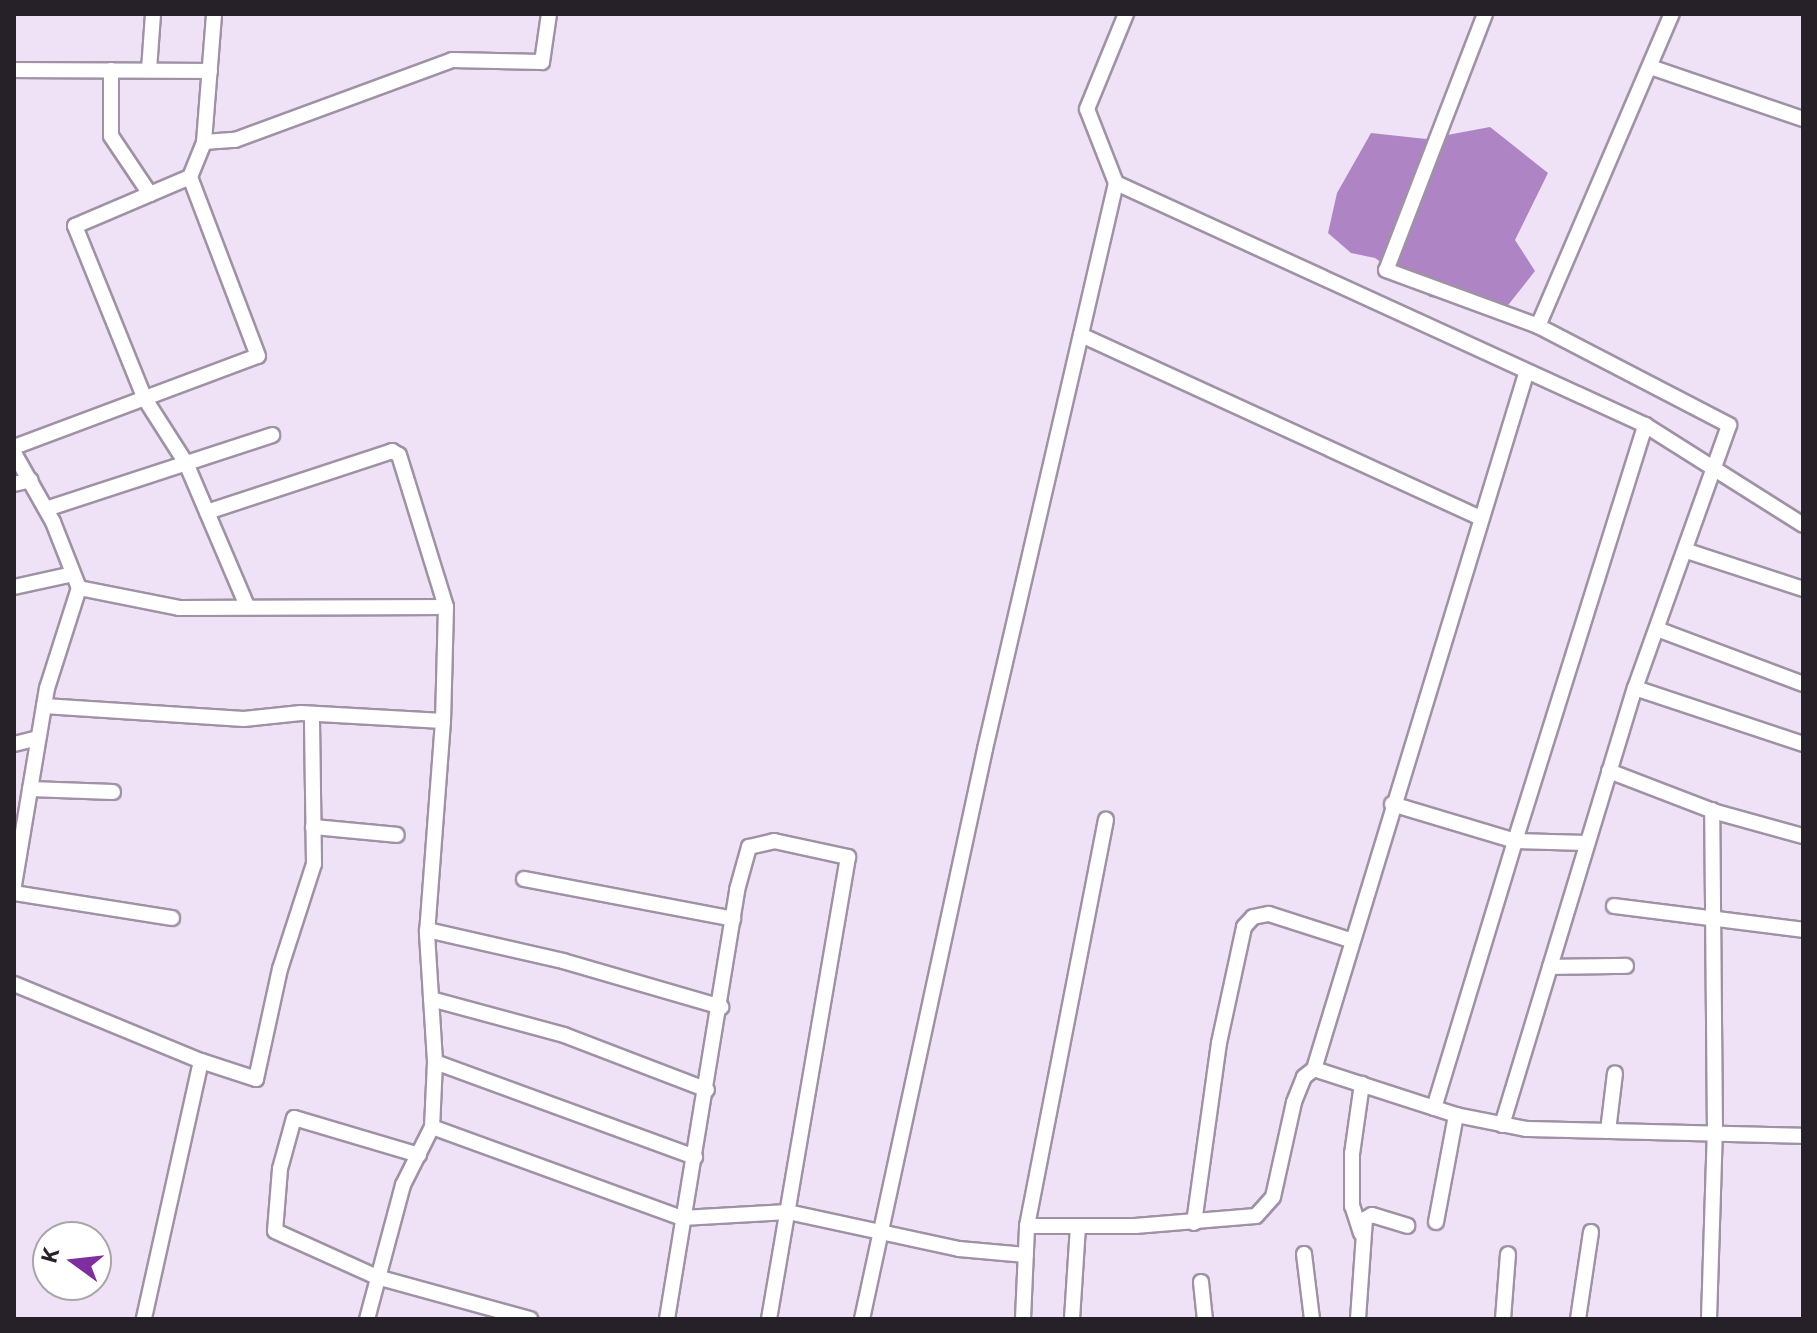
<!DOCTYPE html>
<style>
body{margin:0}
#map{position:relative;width:1817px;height:1333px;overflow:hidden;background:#efe1f6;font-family:Roboto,sans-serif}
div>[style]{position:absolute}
.water>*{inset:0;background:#af84c4}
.roads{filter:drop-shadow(2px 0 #9f92a5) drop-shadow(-2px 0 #9f92a5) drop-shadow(0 2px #9f92a5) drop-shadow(0 -2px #9f92a5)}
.minor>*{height:14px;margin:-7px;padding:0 7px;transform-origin:7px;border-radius:7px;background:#fff}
span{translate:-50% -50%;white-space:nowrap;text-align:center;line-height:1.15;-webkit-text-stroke:8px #fff;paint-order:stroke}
.frame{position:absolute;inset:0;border:16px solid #262128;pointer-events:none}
.north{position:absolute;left:32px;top:1221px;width:80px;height:80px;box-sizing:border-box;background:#fff;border:2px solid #a8a6a9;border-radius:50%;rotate:285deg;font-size:22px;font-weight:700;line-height:32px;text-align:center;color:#262128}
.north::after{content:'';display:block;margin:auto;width:28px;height:36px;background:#7e2e9e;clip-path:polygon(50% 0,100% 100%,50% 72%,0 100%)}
</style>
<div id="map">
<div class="water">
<div style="clip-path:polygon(1490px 127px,1548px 173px,1515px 240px,1535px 271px,1505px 309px,1430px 297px,1375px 258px,1351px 253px,1328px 233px,1337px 193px,1371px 133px,1426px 139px)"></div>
</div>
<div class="roads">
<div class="minor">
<div style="left:1485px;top:14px;width:274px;rotate:111.1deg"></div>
<div style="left:1386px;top:270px;width:162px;rotate:20.2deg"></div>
<div style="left:1650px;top:67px;width:162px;rotate:18.8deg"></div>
<div style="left:14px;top:70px;width:196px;rotate:0.3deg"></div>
<div style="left:111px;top:70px;width:66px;rotate:90deg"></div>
<div style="left:111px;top:136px;width:70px;rotate:56.1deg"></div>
<div style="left:149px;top:70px;width:56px;rotate:-85.9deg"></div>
<div style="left:204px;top:142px;width:31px;rotate:-4deg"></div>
<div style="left:235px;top:140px;width:231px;rotate:-20.2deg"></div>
<div style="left:452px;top:60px;width:90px;rotate:1.3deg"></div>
<div style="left:542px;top:62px;width:49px;rotate:-81.7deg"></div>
<div style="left:190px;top:177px;width:125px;rotate:156.9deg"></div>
<div style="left:75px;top:226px;width:187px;rotate:68deg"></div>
<div style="left:145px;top:399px;width:76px;rotate:57.4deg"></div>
<div style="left:186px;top:463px;width:155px;rotate:66.9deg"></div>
<div style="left:1116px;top:183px;width:582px;rotate:24.58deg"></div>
<div style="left:1645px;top:425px;width:187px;rotate:32.3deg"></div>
<div style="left:1081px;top:335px;width:439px;rotate:24.6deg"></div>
<div style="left:14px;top:447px;width:260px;rotate:-20.5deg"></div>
<div style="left:258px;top:356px;width:191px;rotate:-110.8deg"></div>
<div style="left:190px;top:177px;width:38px;rotate:-68deg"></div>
<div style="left:204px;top:142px;width:128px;rotate:-85.5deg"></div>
<div style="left:14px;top:453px;width:79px;rotate:60.5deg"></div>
<div style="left:53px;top:522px;width:71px;rotate:68.5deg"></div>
<div style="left:79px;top:588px;width:105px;rotate:107.7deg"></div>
<div style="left:47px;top:688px;width:200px;rotate:99.5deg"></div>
<div style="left:14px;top:484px;width:17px;rotate:-13deg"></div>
<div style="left:46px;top:509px;width:238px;rotate:-18.1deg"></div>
<div style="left:207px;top:512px;width:195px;rotate:-18.2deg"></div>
<div style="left:392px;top:451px;width:8px;rotate:30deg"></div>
<div style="left:399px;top:455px;width:159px;rotate:72.8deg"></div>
<div style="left:446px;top:607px;width:114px;rotate:91.5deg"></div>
<div style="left:443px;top:721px;width:214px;rotate:94.3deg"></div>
<div style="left:427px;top:934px;width:128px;rotate:86.4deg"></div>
<div style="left:435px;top:1062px;width:65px;rotate:92.6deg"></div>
<div style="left:432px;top:1127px;width:65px;rotate:116.6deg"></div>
<div style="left:403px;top:1185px;width:139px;rotate:105deg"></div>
<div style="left:1687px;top:551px;width:122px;rotate:18.1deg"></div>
<div style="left:14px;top:587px;width:60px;rotate:-12.4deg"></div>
<div style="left:79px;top:588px;width:102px;rotate:11.3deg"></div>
<div style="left:179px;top:608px;width:267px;rotate:-0.2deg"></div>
<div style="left:1657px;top:629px;width:156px;rotate:20.6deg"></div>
<div style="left:1635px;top:688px;width:177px;rotate:18.4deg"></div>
<div style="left:44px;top:706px;width:200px;rotate:3.7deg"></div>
<div style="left:244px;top:719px;width:57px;rotate:-6deg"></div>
<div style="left:301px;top:713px;width:142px;rotate:3.2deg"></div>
<div style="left:14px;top:744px;width:25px;rotate:-14deg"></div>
<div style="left:1609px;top:771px;width:115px;rotate:21deg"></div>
<div style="left:1716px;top:812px;width:90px;rotate:15.4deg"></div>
<div style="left:30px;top:789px;width:83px;rotate:2.1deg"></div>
<div style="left:1392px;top:804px;width:128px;rotate:16.7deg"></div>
<div style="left:1515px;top:841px;width:436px;rotate:-72.6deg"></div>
<div style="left:313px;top:827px;width:84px;rotate:5.4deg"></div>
<div style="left:524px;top:879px;width:213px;rotate:10.8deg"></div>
<div style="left:14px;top:893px;width:160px;rotate:9deg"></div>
<div style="left:1614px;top:906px;width:191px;rotate:7.2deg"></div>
<div style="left:427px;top:930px;width:139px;rotate:12.8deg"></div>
<div style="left:563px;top:961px;width:165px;rotate:16.2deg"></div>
<div style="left:1550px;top:967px;width:76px;rotate:-0.8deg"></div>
<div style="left:14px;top:984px;width:202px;rotate:22.4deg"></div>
<div style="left:201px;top:1061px;width:264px;rotate:102.5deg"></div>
<div style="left:431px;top:999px;width:138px;rotate:15.1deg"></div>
<div style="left:564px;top:1035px;width:153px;rotate:21deg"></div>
<div style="left:201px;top:1061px;width:58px;rotate:18.1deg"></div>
<div style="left:256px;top:1079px;width:113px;rotate:-77.7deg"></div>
<div style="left:280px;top:969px;width:110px;rotate:-72.1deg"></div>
<div style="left:314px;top:864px;width:150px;rotate:-90.8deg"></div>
<div style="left:435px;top:1062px;width:277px;rotate:20.1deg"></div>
<div style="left:1314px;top:1069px;width:727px;rotate:-73.04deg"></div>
<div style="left:1434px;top:1108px;width:279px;rotate:-73.1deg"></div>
<div style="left:1515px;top:841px;width:71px;rotate:1.6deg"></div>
<div style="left:1502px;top:1125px;width:457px;rotate:-73.1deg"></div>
<div style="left:1635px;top:688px;width:279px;rotate:-70.3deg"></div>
<div style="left:1729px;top:425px;width:215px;rotate:-152.6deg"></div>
<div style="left:1538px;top:326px;width:340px;rotate:-66.8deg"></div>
<div style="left:432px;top:1127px;width:266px;rotate:20deg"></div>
<div style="left:682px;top:1218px;width:106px;rotate:-3.2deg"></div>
<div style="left:788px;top:1212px;width:175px;rotate:12.2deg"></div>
<div style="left:959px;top:1249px;width:67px;rotate:5.1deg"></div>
<div style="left:1608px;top:1131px;width:58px;rotate:-83.1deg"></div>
<div style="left:419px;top:1155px;width:130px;rotate:-163.5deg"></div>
<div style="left:294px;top:1118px;width:53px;rotate:105.4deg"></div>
<div style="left:280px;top:1169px;width:62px;rotate:94.6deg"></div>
<div style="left:275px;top:1231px;width:112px;rotate:24.3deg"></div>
<div style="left:377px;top:1277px;width:159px;rotate:15.4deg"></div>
<div style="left:1436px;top:1222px;width:109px;rotate:-79.4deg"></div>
<div style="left:1194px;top:1223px;width:182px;rotate:-82.1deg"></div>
<div style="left:1219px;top:1043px;width:119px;rotate:-77.8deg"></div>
<div style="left:1244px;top:927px;width:13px;rotate:-48deg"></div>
<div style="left:1253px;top:917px;width:16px;rotate:-11deg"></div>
<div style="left:1269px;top:914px;width:85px;rotate:17.8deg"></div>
<div style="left:1027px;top:1226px;width:108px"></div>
<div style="left:1135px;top:1226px;width:121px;rotate:-4.7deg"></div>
<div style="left:1256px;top:1216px;width:25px;rotate:-48deg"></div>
<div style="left:1273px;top:1197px;width:97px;rotate:-77.5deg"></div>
<div style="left:1294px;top:1102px;width:27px;rotate:-68deg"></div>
<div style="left:1304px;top:1077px;width:13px;rotate:-39deg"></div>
<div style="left:1314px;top:1069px;width:149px;rotate:17.9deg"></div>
<div style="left:1456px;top:1115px;width:71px;rotate:11.3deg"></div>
<div style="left:1526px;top:1129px;width:277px;rotate:1.4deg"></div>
<div style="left:1361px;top:1233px;width:28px;rotate:-108deg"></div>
<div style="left:1352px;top:1206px;width:52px;rotate:-90deg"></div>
<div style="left:1352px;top:1154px;width:71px;rotate:-81.9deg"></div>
<div style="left:1304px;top:1254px;width:65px;rotate:83deg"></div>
<div style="left:1201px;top:1282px;width:37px;rotate:84deg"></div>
<div style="left:667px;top:1319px;width:435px;rotate:-80.7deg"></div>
<div style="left:737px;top:890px;width:45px;rotate:-74.4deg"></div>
<div style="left:749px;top:847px;width:26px;rotate:-13deg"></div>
<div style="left:774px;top:841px;width:76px;rotate:12.2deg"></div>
<div style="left:848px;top:857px;width:469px;rotate:99.7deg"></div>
<div style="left:862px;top:1319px;width:583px;rotate:-77.82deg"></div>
<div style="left:985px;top:749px;width:581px;rotate:-76.97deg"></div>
<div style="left:1116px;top:183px;width:79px;rotate:-111.4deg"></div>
<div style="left:1087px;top:109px;width:103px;rotate:-67.7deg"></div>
<div style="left:1023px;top:1319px;width:93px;rotate:-87.5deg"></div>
<div style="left:1027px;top:1226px;width:414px;rotate:-79deg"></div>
<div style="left:1072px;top:1319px;width:93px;rotate:-86.3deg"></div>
<div style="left:1358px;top:1319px;width:100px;rotate:-86deg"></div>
<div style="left:1365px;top:1219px;width:8px;rotate:-30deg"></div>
<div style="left:1372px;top:1215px;width:37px;rotate:17deg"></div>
<div style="left:1503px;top:1319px;width:65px;rotate:-85.6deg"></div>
<div style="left:1578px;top:1319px;width:88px;rotate:-81.5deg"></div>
<div style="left:1709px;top:1319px;width:186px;rotate:-88.2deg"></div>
<div style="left:1715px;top:1133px;width:323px;rotate:-90.5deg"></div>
</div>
</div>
<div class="frame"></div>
<div class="north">K</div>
</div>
